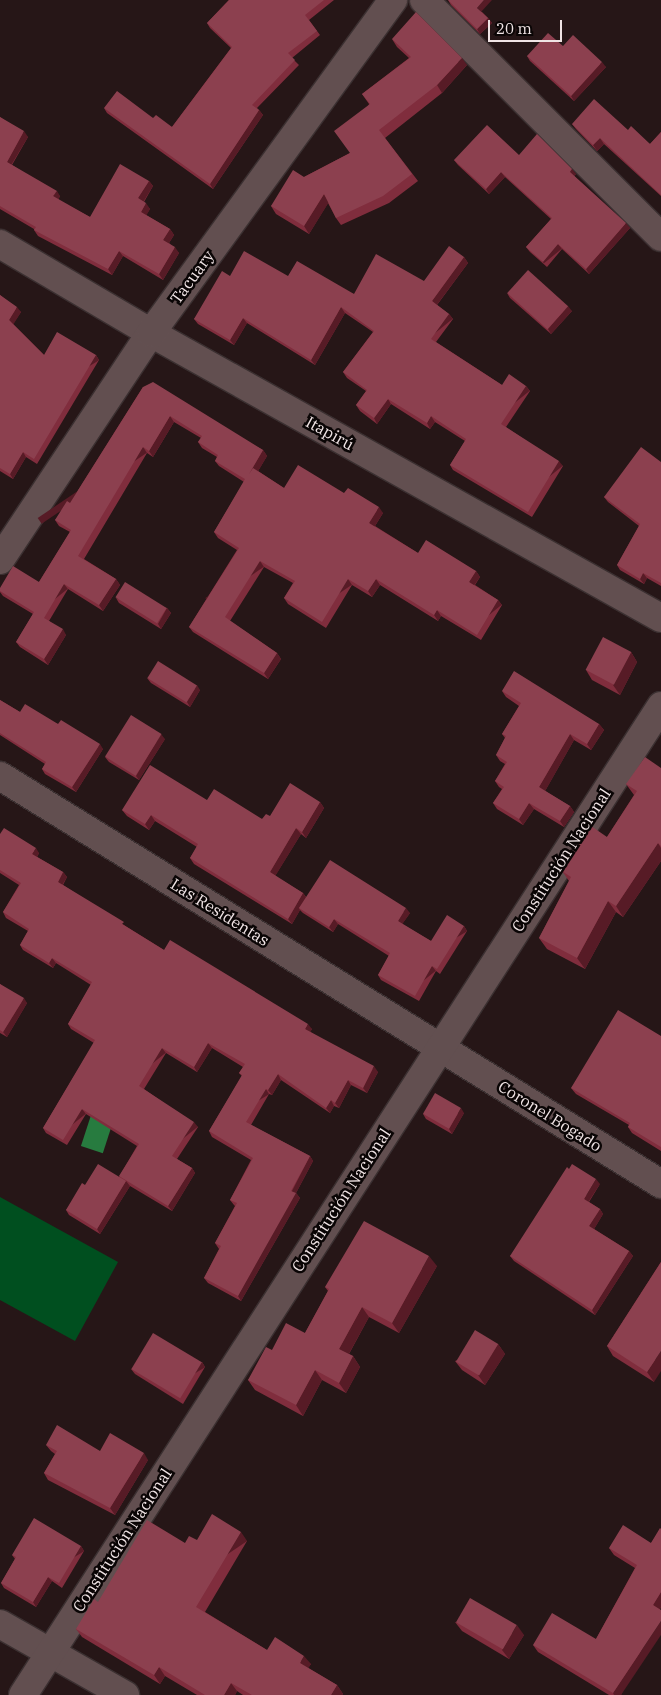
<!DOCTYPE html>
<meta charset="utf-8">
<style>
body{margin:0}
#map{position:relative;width:661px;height:1695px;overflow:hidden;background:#261617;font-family:"IBM Plex Serif",serif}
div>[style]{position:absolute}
.green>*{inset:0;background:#004f1f}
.water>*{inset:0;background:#277b3f;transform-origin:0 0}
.roads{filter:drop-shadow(1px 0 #3b3031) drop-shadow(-1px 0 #3b3031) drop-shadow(0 1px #3b3031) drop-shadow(0 -1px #3b3031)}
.minor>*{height:28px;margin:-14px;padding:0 14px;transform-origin:14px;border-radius:14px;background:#624f50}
.wall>*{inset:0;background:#802d3d}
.shaded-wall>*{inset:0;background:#571b26;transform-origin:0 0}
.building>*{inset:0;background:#8c404f;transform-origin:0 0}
span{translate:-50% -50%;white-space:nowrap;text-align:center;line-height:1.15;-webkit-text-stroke:5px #0a0505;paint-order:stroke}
.street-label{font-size:16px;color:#f0e4e5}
.scale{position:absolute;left:488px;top:20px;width:74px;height:22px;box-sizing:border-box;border:2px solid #f0e4e5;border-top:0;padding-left:6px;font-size:15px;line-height:18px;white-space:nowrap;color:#f0e4e5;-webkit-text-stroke:4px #0a0505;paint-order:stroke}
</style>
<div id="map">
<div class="green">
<div style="clip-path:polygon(0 1197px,118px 1262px,75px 1341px,0 1300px)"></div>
</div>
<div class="water">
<div style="left:93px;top:1109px;width:23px;height:39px;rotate:18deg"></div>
</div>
<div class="roads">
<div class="minor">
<div style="left:424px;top:0;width:335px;rotate:45deg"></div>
<div style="left:0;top:244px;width:175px;rotate:30.5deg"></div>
<div style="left:151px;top:333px;width:584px;rotate:29.2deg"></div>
<div style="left:0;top:560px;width:273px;rotate:-56.4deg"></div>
<div style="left:151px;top:333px;width:412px;rotate:-54deg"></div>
<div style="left:0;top:776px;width:777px;rotate:31.68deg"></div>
<div style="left:0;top:1624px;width:144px;rotate:29.6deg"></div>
<div style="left:23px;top:1695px;width:1177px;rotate:-57.17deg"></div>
</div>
</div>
<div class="wall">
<div style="clip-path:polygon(229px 0,334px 0,309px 20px,320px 35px,292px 58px,299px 65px,257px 108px,259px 110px,263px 115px,213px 189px,107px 113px,104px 108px,153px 118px,172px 127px,231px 48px,210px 28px,207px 23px)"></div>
<div style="clip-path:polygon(448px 0,482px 12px,488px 18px,492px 23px,480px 34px,451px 5px)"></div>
<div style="clip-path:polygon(392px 39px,467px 65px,442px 93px,385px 138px,418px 181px,389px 203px,341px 225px,336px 218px,328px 203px,309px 234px,276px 214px,271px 206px,304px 177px,350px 153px,369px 104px,362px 94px,409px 58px,397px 47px)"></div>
<div style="clip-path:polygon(563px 46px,606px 67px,574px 101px,530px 61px,527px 56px)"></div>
<div style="clip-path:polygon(0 117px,28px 137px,12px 165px,60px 196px,58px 200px,90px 217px,149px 181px,153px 186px,144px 202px,150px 209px,146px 215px,170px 229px,174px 235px,169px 243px,179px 253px,163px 280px,123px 256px,112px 275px,38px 236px,34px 230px,34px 229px,0 209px)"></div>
<div style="clip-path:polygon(572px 124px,628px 130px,650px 144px,661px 132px,661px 196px,604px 144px,597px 151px,576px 129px)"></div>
<div style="clip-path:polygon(519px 155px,576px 174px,574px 176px,630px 228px,589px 274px,562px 249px,547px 267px,530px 252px,526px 247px,551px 219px,505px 177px,489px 194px,458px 165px,454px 160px)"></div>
<div style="clip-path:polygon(464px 257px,468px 263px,437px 305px,449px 314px,453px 319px,436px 342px,502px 385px,526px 386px,530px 391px,506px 427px,563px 466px,532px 517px,453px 470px,450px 465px,465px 441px,435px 422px,430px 429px,391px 404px,377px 424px,360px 411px,356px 405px,366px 391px,347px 378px,343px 372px,373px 332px,345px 313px,315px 365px,247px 323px,234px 345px,198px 324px,194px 319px,230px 276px,288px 276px,354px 294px,424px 281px)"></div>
<div style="clip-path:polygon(507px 293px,572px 311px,551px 334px,510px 298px)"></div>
<div style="clip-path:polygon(0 295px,21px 312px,13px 324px,44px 355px,96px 355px,99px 360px,37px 464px,26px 457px,13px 479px,0 471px)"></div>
<div style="clip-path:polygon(143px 387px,263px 450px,267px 456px,258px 471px,284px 488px,344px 493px,383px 513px,375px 526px,418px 553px,476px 571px,480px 577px,475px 585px,498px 600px,502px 605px,481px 640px,441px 616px,438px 621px,380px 585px,372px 597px,352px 585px,326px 628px,288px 604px,284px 598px,293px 583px,264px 567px,230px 621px,277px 653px,281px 659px,268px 679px,193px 632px,189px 627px,237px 550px,218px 538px,214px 532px,244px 482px,219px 466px,215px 461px,217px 457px,202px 448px,198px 442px,201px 438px,174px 422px,153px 457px,147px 453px,84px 559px,116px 579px,120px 585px,103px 611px,68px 589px,49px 621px,66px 635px,48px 665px,20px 647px,16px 642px,33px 614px,3px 596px,0 592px,0 588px,39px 582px,70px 532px,59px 526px,55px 520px,70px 503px)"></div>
<div style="clip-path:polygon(661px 462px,661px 586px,647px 578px,644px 584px,620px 570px,617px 565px,639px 526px,608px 502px,604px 497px)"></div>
<div style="clip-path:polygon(116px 598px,167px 608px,171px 613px,161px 629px,119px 603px)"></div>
<div style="clip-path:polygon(631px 652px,637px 662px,620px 695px,592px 680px,586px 670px)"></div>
<div style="clip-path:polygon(147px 678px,200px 690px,190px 707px,151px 683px)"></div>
<div style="clip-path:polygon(502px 691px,599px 724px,604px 730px,591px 750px,574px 740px,545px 791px,570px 806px,574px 812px,564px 827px,534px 809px,523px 825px,497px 809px,493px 803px,502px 789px,499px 787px,495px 781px,505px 764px,500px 761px,496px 755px,505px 738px,502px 734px,519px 706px,506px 697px)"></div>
<div style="clip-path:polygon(0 700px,20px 712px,58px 724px,103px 749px,76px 792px,45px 774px,42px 769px,45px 764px,0 735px)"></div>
<div style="clip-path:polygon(165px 739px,139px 780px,109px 762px,105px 757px)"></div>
<div style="clip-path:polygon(661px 768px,661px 861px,623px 917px,616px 912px,585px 969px,547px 949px,539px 938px,569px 881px,562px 871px,607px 837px,634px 795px,626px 784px)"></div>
<div style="clip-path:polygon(207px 800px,262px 819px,270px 816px,320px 802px,324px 808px,306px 838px,301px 834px,275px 876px,303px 893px,306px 897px,410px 913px,402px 924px,431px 941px,464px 926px,467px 931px,440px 974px,436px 971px,419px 1001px,381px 980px,378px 975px,389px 956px,338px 924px,333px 932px,303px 913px,300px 910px,292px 924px,194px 864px,190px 858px,197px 847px,155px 821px,149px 830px,127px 816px,122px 810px)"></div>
<div style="clip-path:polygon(0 834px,39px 853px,37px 857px,63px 872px,67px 877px,63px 885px,127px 927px,164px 950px,312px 1029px,310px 1032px,378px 1072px,367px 1093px,351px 1085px,339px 1108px,334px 1106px,330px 1113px,281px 1080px,272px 1095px,269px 1094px,251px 1125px,310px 1156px,313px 1161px,296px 1193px,300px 1198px,241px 1301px,208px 1283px,204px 1278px,219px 1249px,215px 1243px,235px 1206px,234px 1205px,230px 1200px,251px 1160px,212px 1137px,209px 1131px,242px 1076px,239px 1073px,243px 1067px,212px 1048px,197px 1072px,166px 1053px,144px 1089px,198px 1127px,177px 1159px,192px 1168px,195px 1173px,172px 1211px,130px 1186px,100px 1234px,69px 1215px,66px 1210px,85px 1185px,119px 1177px,137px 1146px,86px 1114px,67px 1145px,46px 1133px,43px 1128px,94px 1043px,71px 1029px,68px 1024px,91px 985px,56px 963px,53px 968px,23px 950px,20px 945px,28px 931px,6px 918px,3px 912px,19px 885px,0 873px)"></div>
<div style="clip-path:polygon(0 984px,27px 1003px,7px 1037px,0 1033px)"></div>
<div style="clip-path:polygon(661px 1036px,661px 1151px,632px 1133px,628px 1127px,629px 1125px,576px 1094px,571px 1088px)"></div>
<div style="clip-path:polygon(464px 1113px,452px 1134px,426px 1119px,423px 1114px)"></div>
<div style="clip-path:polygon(600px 1184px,589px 1202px,600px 1209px,603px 1214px,594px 1229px,629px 1251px,633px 1256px,595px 1315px,514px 1261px,510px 1256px)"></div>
<div style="clip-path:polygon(661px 1262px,654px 1382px,613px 1356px,607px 1346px)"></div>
<div style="clip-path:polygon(437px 1266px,399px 1333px,369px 1317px,349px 1354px,353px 1356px,360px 1367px,346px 1393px,322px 1380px,303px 1416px,255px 1390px,248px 1380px,272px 1350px,305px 1333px,328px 1291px,325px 1287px)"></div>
<div style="clip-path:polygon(498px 1344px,505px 1354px,485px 1385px,462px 1370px,455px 1361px)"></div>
<div style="clip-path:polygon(202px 1362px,205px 1367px,183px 1404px,135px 1374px,131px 1369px)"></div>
<div style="clip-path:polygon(46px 1445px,100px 1451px,148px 1460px,115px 1515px,48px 1480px,44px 1473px,55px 1454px,51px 1451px)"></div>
<div style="clip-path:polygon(661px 1529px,661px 1607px,621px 1695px,609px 1695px,538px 1652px,533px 1645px,596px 1639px,635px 1568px,614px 1555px,609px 1548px,651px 1543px)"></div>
<div style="clip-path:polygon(197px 1540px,247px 1541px,205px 1612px,267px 1650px,311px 1664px,308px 1668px,337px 1685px,343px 1694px,342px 1695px,243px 1695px,237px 1691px,235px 1695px,197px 1695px,165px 1676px,160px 1684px,82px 1637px,76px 1629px,98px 1602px,185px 1543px)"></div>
<div style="clip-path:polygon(81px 1546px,84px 1551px,62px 1588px,52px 1581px,36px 1607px,4px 1588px,1px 1583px,15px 1559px,12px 1555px)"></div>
<div style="clip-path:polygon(455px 1622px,524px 1635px,509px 1659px,462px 1631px)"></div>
</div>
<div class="shaded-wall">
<div style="clip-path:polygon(484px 0,492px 0,481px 12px,477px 8px)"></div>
<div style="clip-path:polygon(488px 18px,492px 23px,480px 34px,477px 29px)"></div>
<div style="clip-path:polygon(462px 58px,467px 65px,442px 93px,437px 85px)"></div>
<div style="clip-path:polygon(602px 62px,606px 67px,574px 101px,571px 96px)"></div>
<div style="clip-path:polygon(259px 110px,263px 115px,213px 189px,210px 184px)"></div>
<div style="clip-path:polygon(24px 131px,28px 137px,10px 167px,7px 162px)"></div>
<div style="clip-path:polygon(600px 138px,604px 144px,597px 151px,593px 145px)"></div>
<div style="clip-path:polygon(572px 169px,576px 174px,573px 177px,570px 172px)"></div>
<div style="clip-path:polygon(501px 172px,505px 177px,489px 194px,486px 189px)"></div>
<div style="clip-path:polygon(149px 181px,153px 186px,142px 204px,138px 198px)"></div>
<div style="clip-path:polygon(57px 191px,60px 196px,57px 202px,53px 196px)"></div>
<div style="clip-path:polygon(324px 194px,329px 202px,309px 234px,304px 226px)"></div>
<div style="clip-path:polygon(146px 203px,150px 209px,145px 218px,141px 212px)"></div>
<div style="clip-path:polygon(626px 223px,630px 228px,589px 274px,586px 269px)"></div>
<div style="clip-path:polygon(170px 229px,174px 235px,167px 246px,163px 240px)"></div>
<div style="left:558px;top:244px;width:6px;height:23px;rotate:51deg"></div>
<div style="clip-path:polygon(175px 247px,179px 253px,163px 280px,159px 274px)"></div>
<div style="clip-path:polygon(119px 251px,123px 256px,112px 275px,108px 269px)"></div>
<div style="clip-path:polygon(464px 257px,468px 263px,436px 306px,432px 301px)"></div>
<div style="clip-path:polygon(568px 306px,572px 311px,551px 334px,548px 329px)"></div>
<div style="clip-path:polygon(17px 307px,21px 312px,13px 325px,9px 320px)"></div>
<div style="clip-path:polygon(341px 307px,345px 313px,315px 365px,311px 360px)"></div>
<div style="left:449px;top:314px;width:6px;height:31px;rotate:51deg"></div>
<div style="clip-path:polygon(243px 318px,247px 323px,234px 345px,230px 340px)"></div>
<div style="left:96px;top:355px;width:6px;height:121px;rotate:59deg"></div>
<div style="left:526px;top:386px;width:6px;height:45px;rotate:51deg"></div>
<div style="clip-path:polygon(388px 399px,391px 404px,377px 424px,374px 418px)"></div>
<div style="clip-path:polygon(170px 416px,174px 422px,153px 457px,149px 451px)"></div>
<div style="clip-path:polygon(431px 416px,435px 422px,430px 429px,427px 423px)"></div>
<div style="left:143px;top:447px;width:7px;height:127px;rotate:56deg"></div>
<div style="clip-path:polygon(263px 450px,267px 456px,253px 480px,249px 474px)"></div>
<div style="clip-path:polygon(23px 452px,26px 457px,13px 479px,10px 474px)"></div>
<div style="left:559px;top:461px;width:6px;height:60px;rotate:51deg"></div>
<div style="clip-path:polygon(379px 507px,383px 513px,373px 529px,369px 523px)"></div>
<div style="left:260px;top:561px;width:7px;height:66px;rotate:56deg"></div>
<div style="clip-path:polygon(476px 571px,480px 577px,473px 587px,469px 582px)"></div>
<div style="clip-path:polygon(643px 573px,647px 578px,644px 584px,640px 579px)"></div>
<div style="clip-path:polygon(116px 579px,120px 585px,103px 611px,99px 605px)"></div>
<div style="left:348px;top:579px;width:7px;height:50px;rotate:56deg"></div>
<div style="clip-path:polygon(376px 579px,380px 585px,372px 597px,368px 591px)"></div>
<div style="left:64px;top:584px;width:6px;height:39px;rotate:51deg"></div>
<div style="left:498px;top:600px;width:6px;height:41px;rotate:51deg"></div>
<div style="clip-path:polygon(167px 608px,171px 613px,161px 629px,158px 624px)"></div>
<div style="clip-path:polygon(437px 610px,441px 616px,438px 621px,434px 615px)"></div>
<div style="clip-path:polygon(63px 629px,66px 635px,48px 665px,44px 659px)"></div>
<div style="clip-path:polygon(631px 652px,637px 662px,620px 695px,613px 685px)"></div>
<div style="clip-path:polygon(277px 653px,281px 659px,268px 679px,264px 673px)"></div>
<div style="clip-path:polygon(197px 685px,200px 690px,190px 707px,187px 702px)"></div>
<div style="clip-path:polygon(599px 724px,604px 730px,591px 750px,587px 744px)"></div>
<div style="clip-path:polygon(161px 734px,165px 739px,139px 780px,136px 776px)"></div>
<div style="clip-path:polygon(570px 734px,574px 740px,544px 793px,539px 787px)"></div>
<div style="clip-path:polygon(100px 744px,103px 749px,76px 792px,72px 787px)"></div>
<div style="clip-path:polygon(320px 802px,324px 808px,306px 838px,302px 832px)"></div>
<div style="clip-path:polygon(529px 803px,534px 809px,523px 825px,519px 819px)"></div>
<div style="clip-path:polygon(570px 806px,574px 812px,564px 827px,560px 821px)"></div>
<div style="clip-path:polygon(151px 815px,155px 821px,149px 830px,145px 824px)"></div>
<div style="clip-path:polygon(296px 828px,301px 834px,274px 878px,270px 872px)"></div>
<div style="clip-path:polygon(658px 843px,661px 848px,661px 861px,623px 917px,616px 906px)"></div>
<div style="clip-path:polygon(36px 848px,39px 853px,36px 859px,32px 854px)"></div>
<div style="clip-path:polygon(63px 872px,67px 877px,61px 887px,58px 882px)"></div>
<div style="clip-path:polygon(303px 893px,307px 899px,299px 908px,300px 910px,292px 924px,288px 919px)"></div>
<div style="clip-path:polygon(608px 901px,616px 912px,585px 969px,577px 958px)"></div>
<div style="clip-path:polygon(406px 908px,410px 913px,401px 926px,398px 921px)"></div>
<div style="clip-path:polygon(334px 919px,338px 924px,333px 932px,329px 927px)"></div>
<div style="left:464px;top:926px;width:6px;height:51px;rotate:59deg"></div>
<div style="clip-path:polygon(52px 958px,56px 963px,53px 968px,49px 963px)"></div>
<div style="left:432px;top:966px;width:6px;height:34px;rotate:51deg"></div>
<div style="clip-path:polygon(24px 998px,27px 1003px,7px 1037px,3px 1032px)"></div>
<div style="clip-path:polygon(308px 1024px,312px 1029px,309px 1034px,305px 1029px)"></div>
<div style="clip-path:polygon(208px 1043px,212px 1048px,197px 1072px,194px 1067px)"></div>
<div style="left:162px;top:1048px;width:6px;height:44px;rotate:51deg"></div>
<div style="clip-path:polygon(374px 1066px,378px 1072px,367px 1093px,363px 1088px)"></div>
<div style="clip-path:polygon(278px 1074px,281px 1080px,272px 1095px,268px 1090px)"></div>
<div style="clip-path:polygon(348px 1080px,351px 1085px,339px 1108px,335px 1103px)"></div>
<div style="left:266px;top:1089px;width:6px;height:39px;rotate:59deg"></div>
<div style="clip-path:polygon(331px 1100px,334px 1106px,330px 1113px,326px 1108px)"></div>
<div style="clip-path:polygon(461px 1108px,464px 1113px,452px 1134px,449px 1129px)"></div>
<div style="left:82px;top:1109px;width:6px;height:36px;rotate:51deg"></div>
<div style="left:194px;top:1122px;width:6px;height:40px;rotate:51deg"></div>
<div style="clip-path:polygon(310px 1156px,313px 1161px,296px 1193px,300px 1198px,241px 1301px,238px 1296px)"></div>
<div style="clip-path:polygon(192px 1168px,195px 1173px,172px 1211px,168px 1206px)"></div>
<div style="clip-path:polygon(596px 1179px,600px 1184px,587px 1204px,584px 1199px)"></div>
<div style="clip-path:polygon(126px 1181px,130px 1186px,100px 1234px,97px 1229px)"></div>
<div style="clip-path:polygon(600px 1209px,603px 1214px,593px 1231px,589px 1226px)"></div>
<div style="clip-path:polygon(629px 1251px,633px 1256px,595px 1315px,592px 1310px)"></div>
<div style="clip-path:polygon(429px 1256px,437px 1266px,399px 1333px,392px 1323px)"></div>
<div style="clip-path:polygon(362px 1307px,369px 1317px,346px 1359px,339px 1349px)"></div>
<div style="clip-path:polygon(498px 1344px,505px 1354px,485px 1385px,478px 1375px)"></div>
<div style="clip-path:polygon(661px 1351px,661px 1371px,654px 1382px,647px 1372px)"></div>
<div style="clip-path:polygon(353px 1356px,360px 1367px,346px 1393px,339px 1383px)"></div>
<div style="left:202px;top:1362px;width:6px;height:43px;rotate:59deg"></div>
<div style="clip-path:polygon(315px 1370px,322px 1380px,303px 1416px,296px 1405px)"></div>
<div style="clip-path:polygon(144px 1453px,148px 1460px,115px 1515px,110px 1508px)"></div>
<div style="left:241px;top:1532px;width:11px;height:87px;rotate:56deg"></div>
<div style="left:81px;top:1546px;width:6px;height:43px;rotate:59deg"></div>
<div style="clip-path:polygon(48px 1577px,52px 1581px,36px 1607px,33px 1602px)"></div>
<div style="clip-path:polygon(661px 1592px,661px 1607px,658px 1612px,653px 1605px)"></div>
<div style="clip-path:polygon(661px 1621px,661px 1635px,621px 1695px,614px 1695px,613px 1693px)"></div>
<div style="clip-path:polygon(517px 1625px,524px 1635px,509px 1659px,502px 1650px)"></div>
<div style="clip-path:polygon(304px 1656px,311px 1664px,306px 1671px,300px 1663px)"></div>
<div style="clip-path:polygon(159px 1667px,165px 1676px,160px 1684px,154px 1675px)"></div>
<div style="clip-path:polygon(231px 1683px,237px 1691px,235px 1695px,224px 1695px)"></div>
<div style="clip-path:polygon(337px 1685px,343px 1694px,342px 1695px,331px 1695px)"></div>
</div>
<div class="building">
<div style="clip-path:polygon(229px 0,324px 0,305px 15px,317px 31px,288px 53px,295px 60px,252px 105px,259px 110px,210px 184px,104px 108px,117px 91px,153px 118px,156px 115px,172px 127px,232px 47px,207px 23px)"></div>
<div style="clip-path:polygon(448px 0,484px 0,477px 8px,488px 18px,477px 29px)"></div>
<div style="clip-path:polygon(416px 12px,462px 58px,437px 85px,379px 130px,412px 174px,383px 196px,336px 218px,324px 194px,304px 226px,271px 206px,293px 170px,304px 177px,350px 153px,334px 131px,370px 104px,362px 94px,411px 57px,392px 39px)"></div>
<div style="clip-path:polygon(548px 33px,563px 46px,573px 35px,602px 62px,571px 96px,527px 56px)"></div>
<div style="clip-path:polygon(594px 99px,628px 130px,631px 126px,650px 144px,661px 132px,661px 195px,600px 138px,593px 145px,572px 124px)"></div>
<div style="clip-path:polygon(0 117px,24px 131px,7px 162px,57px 191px,53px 196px,90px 217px,120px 164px,149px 181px,138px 198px,146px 203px,141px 212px,170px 229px,163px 240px,175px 247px,159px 274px,119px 251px,108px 269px,34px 230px,36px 227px,0 206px)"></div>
<div style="clip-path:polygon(487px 125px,519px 155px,537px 134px,572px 169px,570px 172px,626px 223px,586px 269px,558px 244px,543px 262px,526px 247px,552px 218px,501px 172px,486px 189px,454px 160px)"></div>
<div style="clip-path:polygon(449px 246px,464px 257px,432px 301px,449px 314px,431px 339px,502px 385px,509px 374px,526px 386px,501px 424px,559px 461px,528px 512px,450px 465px,466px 439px,431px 416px,427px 423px,388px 399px,374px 418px,356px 405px,367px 390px,343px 372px,374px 331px,341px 307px,311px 360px,243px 318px,230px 340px,194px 319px,222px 271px,230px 276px,244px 251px,288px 276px,297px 261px,354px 294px,376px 254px,424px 281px)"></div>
<div style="left:528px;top:270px;width:54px;height:31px;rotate:42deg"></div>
<div style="clip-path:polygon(0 295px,17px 307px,9px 320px,44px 355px,57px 332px,96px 355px,34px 459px,23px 452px,10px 474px,0 468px)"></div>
<div style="clip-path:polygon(153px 382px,263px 450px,249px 474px,253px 468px,284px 488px,298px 465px,344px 493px,348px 488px,379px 507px,369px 523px,418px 553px,426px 540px,476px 571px,469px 582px,498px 600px,477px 635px,437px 610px,434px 615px,376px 579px,368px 591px,348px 579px,322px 622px,284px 598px,295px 581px,260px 561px,225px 617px,277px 653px,264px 673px,189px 627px,239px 548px,214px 532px,245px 479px,215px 461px,218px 455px,198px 442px,202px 436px,170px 416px,149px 451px,143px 447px,78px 556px,116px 579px,99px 605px,64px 584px,44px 618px,63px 629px,44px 659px,16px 642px,34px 612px,0 591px,0 588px,13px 566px,39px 582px,71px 530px,55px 520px,67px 501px,70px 503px,143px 387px)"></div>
<div style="clip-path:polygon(641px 447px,661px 462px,661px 583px,643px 573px,640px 579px,617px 565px,640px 524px,604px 497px)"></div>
<div style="left:125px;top:582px;width:49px;height:18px;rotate:32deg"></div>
<div style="left:603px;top:637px;width:32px;height:37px;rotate:28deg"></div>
<div style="left:158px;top:661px;width:46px;height:20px;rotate:32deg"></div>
<div style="clip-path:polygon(514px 671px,599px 724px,587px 744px,570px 734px,539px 787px,570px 806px,560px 821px,529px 803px,519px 819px,493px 803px,504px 787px,495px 781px,507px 762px,496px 755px,506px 736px,502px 734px,521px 703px,502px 691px)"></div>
<div style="clip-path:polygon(0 700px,20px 712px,25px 704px,58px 724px,61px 720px,100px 744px,72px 787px,42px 769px,46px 762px,0 733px)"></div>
<div style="left:131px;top:715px;width:36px;height:49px;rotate:32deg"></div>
<div style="clip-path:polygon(645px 757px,661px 768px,661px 846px,658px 843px,616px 906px,608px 901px,577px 958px,539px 938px,571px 877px,562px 871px,591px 826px,607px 837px,637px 791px,626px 784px)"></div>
<div style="clip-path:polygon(150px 765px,207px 800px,214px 789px,262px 819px,266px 814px,270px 816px,290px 783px,320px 802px,302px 832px,296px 828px,270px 872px,303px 893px,288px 919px,190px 858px,198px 844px,151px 815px,145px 824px,122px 810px)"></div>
<div style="clip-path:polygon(4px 828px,36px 848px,32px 854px,63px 872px,58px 882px,124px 922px,122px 924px,164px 950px,170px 940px,308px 1024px,305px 1029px,374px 1066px,363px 1088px,348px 1080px,335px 1103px,331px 1100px,326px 1108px,278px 1074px,268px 1090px,266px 1089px,246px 1122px,310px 1156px,291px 1191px,296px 1193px,238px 1296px,204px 1278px,221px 1246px,215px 1243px,237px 1203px,230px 1200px,253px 1158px,209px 1131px,242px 1075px,239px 1073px,245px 1064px,208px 1043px,194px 1067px,162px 1048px,139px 1086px,194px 1122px,172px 1156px,192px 1168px,168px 1206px,119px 1176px,139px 1144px,82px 1109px,63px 1140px,43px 1128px,95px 1040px,68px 1024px,92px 982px,52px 958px,49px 963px,20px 945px,29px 929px,3px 912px,21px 883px,0 870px,0 834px)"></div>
<div style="clip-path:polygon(330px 860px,406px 908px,398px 921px,431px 941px,447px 915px,464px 926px,437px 969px,432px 966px,415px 996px,378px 975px,390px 953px,334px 919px,329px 927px,299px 908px)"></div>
<div style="clip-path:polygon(0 984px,24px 998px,3px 1032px,0 1030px)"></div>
<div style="clip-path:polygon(618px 1010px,661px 1036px,661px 1147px,628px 1127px,630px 1123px,571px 1088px)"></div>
<div style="left:435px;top:1093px;width:30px;height:24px;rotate:30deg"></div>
<div style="clip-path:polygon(98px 1164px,126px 1181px,97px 1229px,66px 1210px,82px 1183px,85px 1185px)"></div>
<div style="clip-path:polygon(572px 1164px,596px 1179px,584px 1199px,600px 1209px,589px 1226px,629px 1251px,592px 1310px,510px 1256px,567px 1167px,569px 1169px)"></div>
<div style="clip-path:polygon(364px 1221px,429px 1256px,392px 1323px,362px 1307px,339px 1349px,353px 1356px,339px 1383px,315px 1370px,296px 1405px,248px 1380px,266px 1347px,272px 1350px,286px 1323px,305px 1333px,329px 1289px,325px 1287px)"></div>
<div style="clip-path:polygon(661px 1262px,661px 1351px,647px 1372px,607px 1346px)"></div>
<div style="left:475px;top:1330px;width:27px;height:37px;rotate:31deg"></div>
<div style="left:153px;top:1333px;width:57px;height:42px;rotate:31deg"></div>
<div style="clip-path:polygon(57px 1425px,100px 1451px,110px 1433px,144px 1453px,110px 1508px,44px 1473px,57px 1451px,46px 1445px)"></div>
<div style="clip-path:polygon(212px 1514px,241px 1532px,196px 1607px,267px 1650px,275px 1637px,304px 1656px,300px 1663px,337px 1685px,331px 1695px,252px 1695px,231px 1683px,224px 1695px,205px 1695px,159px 1667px,154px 1675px,76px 1629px,94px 1599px,98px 1602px,147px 1520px,185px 1543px,189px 1536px,197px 1540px)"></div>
<div style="clip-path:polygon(34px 1518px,81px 1546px,59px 1583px,48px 1577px,33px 1602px,1px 1583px,16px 1557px,12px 1555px)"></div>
<div style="clip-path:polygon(623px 1525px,651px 1543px,660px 1528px,661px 1529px,661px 1592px,653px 1605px,661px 1610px,661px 1621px,613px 1693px,533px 1645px,552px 1613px,596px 1639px,637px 1565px,609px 1548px)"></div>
<div style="left:470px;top:1598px;width:54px;height:28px;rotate:30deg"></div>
</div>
<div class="street-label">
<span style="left:192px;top:277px;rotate:-54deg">Tacuary</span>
<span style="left:330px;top:433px;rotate:29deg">Itapirú</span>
<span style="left:561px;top:860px;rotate:-57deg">Constitución Nacional</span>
<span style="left:220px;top:912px;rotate:32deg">Las Residentas</span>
<span style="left:550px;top:1116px;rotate:32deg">Coronel Bogado</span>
<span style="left:341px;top:1200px;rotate:-57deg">Constitución Nacional</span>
<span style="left:122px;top:1540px;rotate:-57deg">Constitución Nacional</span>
</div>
<div class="scale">20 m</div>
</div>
